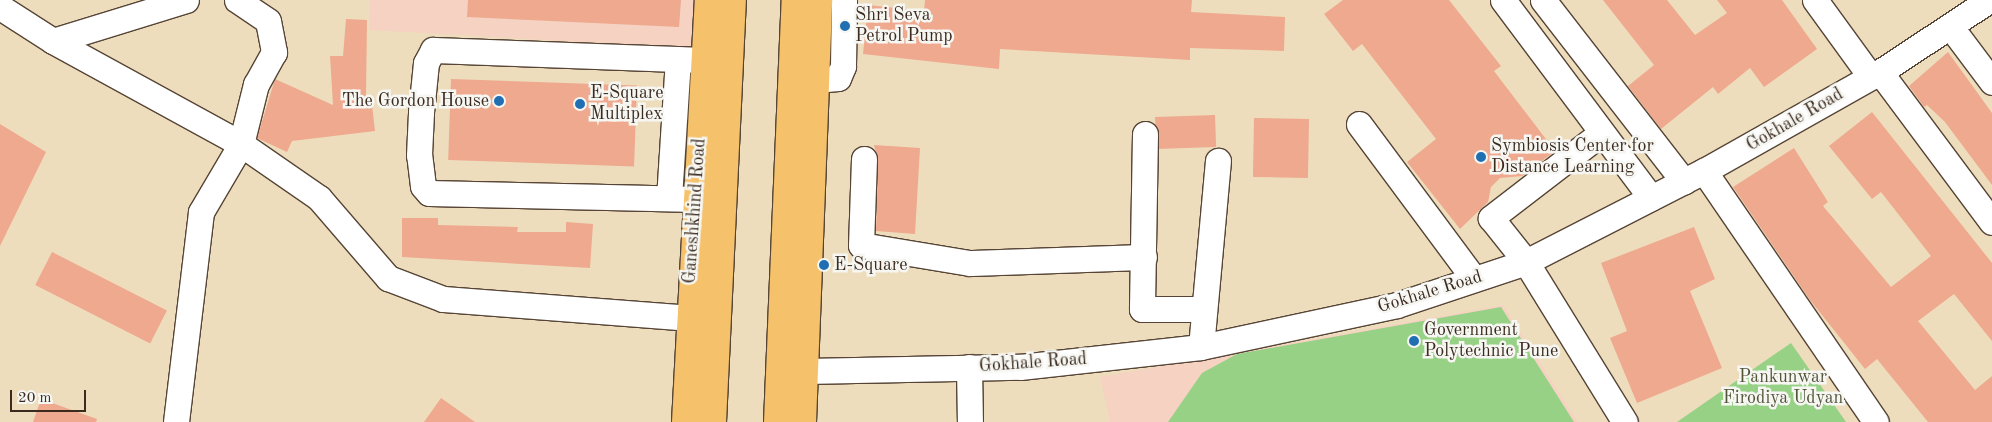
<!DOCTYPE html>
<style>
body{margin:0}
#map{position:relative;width:1992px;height:422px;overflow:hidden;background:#eeddbc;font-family:"Old Standard TT",serif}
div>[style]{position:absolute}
.built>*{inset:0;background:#f5d2c2}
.green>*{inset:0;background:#97d185}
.building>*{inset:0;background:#eea98e;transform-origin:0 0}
.roads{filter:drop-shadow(1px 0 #564536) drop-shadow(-1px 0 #564536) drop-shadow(0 1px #564536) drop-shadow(0 -1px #564536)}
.minor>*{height:25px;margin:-12.5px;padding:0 12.5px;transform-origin:12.5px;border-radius:12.5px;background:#fff}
.major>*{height:28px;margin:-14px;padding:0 14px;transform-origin:14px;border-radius:14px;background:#f5c16b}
.dots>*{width:14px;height:14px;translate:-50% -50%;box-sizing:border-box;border:2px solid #f6f6f2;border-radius:50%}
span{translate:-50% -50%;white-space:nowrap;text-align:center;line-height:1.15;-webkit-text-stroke:5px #f6f6f2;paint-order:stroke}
.poi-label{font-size:18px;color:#3b2a1e}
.left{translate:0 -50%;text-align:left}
.right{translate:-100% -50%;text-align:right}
.street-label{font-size:18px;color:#3b2a1e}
.park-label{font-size:18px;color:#525438}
.scale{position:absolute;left:10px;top:390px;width:76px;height:22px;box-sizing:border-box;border:2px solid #3b2a1e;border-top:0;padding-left:6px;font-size:15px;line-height:18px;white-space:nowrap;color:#3b2a1e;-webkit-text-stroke:4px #f6f6f2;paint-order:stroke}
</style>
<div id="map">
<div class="built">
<div style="clip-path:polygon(370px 0,703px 0,701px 49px,369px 30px)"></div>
<div style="clip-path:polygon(1503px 305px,1578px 422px,1110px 422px,1100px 377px)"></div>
</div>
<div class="green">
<div style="clip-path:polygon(1501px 307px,1574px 422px,1168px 422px,1202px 373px,1237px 354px)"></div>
<div style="clip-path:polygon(1791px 343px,1846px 422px,1677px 422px)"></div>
</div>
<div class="building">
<div style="clip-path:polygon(468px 0,681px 0,679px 27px,467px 17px)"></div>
<div style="clip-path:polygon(925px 0,1192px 0,1191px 12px,1285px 17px,1284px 51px,1190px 48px,1190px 60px,1000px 49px,999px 69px,863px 54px,868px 5px,924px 11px)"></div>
<div style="clip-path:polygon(1343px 0,1449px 0,1501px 66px,1494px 71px,1555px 151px,1522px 176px,1500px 178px,1491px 187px,1488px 202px,1460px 229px,1407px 162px,1436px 139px,1362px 44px,1353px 51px,1324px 14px)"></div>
<div style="clip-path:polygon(1603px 0,1667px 0,1695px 35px,1727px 13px,1717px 0,1782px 0,1817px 49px,1764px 87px,1750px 68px,1718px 94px,1713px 87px,1661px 129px,1628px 86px,1654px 65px)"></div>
<div style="clip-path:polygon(346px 19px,367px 20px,366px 96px,371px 96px,375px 131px,292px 141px,287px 152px,257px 138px,275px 79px,333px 105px,330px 56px,343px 56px)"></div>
<div style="clip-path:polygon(1948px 52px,1992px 113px,1992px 185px,1945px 122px,1927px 105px,1924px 107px,1909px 86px)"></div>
<div style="left:451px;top:79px;width:186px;height:81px;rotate:2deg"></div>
<div style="clip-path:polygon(1872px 112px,1992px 263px,1992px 341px,1954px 294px,1918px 321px,1975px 390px,1992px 376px,1992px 422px,1928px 422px,1877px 359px,1865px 369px,1810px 300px,1733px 187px,1794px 148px,1828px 202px,1823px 206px,1891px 287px,1931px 256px,1881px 192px,1872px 199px,1829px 146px)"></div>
<div style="left:1215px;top:115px;width:32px;height:60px;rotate:88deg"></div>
<div style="left:1254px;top:118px;width:55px;height:59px;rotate:1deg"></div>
<div style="clip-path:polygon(0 124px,46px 152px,0 246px)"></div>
<div style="clip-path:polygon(874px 145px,920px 148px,915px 234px,876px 231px,878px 160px)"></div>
<div style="clip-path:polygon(402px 218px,438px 218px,438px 225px,518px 227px,517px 232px,566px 232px,566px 222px,593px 224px,590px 268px,402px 257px)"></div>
<div style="clip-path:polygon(1694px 227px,1715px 279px,1690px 291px,1722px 368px,1637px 403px,1610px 338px,1627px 331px,1601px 263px)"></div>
<div style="left:52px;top:252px;width:129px;height:37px;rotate:27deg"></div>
<div style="clip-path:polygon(441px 398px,475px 422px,424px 422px)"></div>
<div style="clip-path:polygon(41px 399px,97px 419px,96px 422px,33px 422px)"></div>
</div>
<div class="roads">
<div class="minor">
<div style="left:237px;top:0;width:37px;rotate:34deg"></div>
<div style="left:268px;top:21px;width:32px;rotate:79deg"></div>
<div style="left:274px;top:52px;width:37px;rotate:119deg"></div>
<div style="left:256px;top:84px;width:62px;rotate:104deg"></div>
<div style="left:241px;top:144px;width:95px;rotate:34.7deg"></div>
<div style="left:319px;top:198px;width:106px;rotate:49.2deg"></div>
<div style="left:388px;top:278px;width:59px;rotate:20.9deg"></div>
<div style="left:443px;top:299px;width:246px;rotate:4.4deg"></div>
<div style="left:1503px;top:0;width:247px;rotate:53.2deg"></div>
<div style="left:1543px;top:0;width:230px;rotate:52.2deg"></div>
<div style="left:1815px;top:0;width:95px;rotate:54deg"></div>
<div style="left:0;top:7px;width:63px;rotate:32.7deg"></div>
<div style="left:53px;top:41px;width:139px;rotate:-17.1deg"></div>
<div style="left:1950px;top:26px;width:70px;rotate:53.1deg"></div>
<div style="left:53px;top:41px;width:214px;rotate:28.7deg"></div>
<div style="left:241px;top:144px;width:79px;rotate:120.5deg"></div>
<div style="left:201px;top:212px;width:211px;rotate:96.8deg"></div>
<div style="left:1880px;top:72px;width:187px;rotate:53.3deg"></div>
<div style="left:815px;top:80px;width:23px;rotate:-5deg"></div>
<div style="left:838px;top:78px;width:13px;rotate:-67deg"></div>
<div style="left:843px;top:66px;width:66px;rotate:-89.1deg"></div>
<div style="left:1359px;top:124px;width:193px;rotate:53.4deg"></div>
<div style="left:1145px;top:134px;width:175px;rotate:91deg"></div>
<div style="left:1142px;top:309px;width:60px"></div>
<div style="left:1600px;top:134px;width:138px;rotate:142.4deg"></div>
<div style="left:1491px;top:218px;width:56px;rotate:51.5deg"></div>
<div style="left:1526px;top:262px;width:188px;rotate:58.3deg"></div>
<div style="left:864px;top:159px;width:86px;rotate:92deg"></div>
<div style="left:861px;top:245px;width:110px;rotate:9.4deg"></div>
<div style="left:970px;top:263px;width:174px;rotate:-2deg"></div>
<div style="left:1704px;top:171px;width:304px;rotate:55.6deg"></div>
<div style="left:669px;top:198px;width:139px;rotate:-86.3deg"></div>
<div style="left:696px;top:199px;width:267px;rotate:-178.7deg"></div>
<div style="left:429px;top:193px;width:9px;rotate:-131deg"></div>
<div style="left:423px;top:186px;width:31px;rotate:-97deg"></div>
<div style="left:419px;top:155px;width:43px;rotate:-87.3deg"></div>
<div style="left:421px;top:112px;width:49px;rotate:-84.2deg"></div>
<div style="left:426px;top:63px;width:15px;rotate:-62deg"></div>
<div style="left:433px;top:50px;width:272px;rotate:2.1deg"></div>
<div style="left:1201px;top:347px;width:187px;rotate:-84.8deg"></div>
<div style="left:969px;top:367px;width:55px;rotate:89deg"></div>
<div style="left:805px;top:371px;width:215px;rotate:-1.1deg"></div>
<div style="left:1020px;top:367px;width:182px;rotate:-6.3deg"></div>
<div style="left:1201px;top:347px;width:200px;rotate:-12.1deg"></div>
<div style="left:1397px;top:305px;width:136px;rotate:-18.4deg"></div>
<div style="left:1526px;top:262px;width:200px;rotate:-27.1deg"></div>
<div style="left:1704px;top:171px;width:202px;rotate:-29.4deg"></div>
<div style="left:1880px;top:72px;width:131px;rotate:-33.4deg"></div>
</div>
<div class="major">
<div style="left:686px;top:422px;width:423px;rotate:-86.9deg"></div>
<div style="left:712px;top:422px;width:422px;rotate:-87.3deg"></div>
<div style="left:778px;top:422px;width:422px;rotate:-87.6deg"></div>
<div style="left:802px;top:422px;width:422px;rotate:-87.8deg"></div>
</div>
</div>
<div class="dots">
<div style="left:845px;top:26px;background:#1f6fb2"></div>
<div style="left:499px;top:101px;background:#1f6fb2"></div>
<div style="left:580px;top:104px;background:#1f6fb2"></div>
<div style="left:1481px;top:157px;background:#1f6fb2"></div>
<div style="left:824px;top:265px;background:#1f6fb2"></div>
<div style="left:1414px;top:341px;background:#1f6fb2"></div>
</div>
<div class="poi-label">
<span class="left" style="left:855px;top:26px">Shri Seva<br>Petrol Pump</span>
<span class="left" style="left:590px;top:104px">E-Square<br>Multiplex</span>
<span class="right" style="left:489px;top:101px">The Gordon House</span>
<span class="left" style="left:1491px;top:157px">Symbiosis Center for<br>Distance Learning</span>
<span class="left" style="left:834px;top:265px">E-Square</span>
<span class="left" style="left:1424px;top:341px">Government<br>Polytechnic Pune</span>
</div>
<div class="street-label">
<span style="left:1795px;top:120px;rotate:-30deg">Gokhale Road</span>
<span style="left:695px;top:211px;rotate:-86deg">Ganeshkhind Road</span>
<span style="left:1430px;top:292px;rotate:-17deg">Gokhale Road</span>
<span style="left:1033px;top:363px;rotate:-4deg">Gokhale Road</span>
</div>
<div class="park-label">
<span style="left:1783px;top:388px">Pankunwar<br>Firodiya Udyan</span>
</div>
<div class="scale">20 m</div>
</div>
